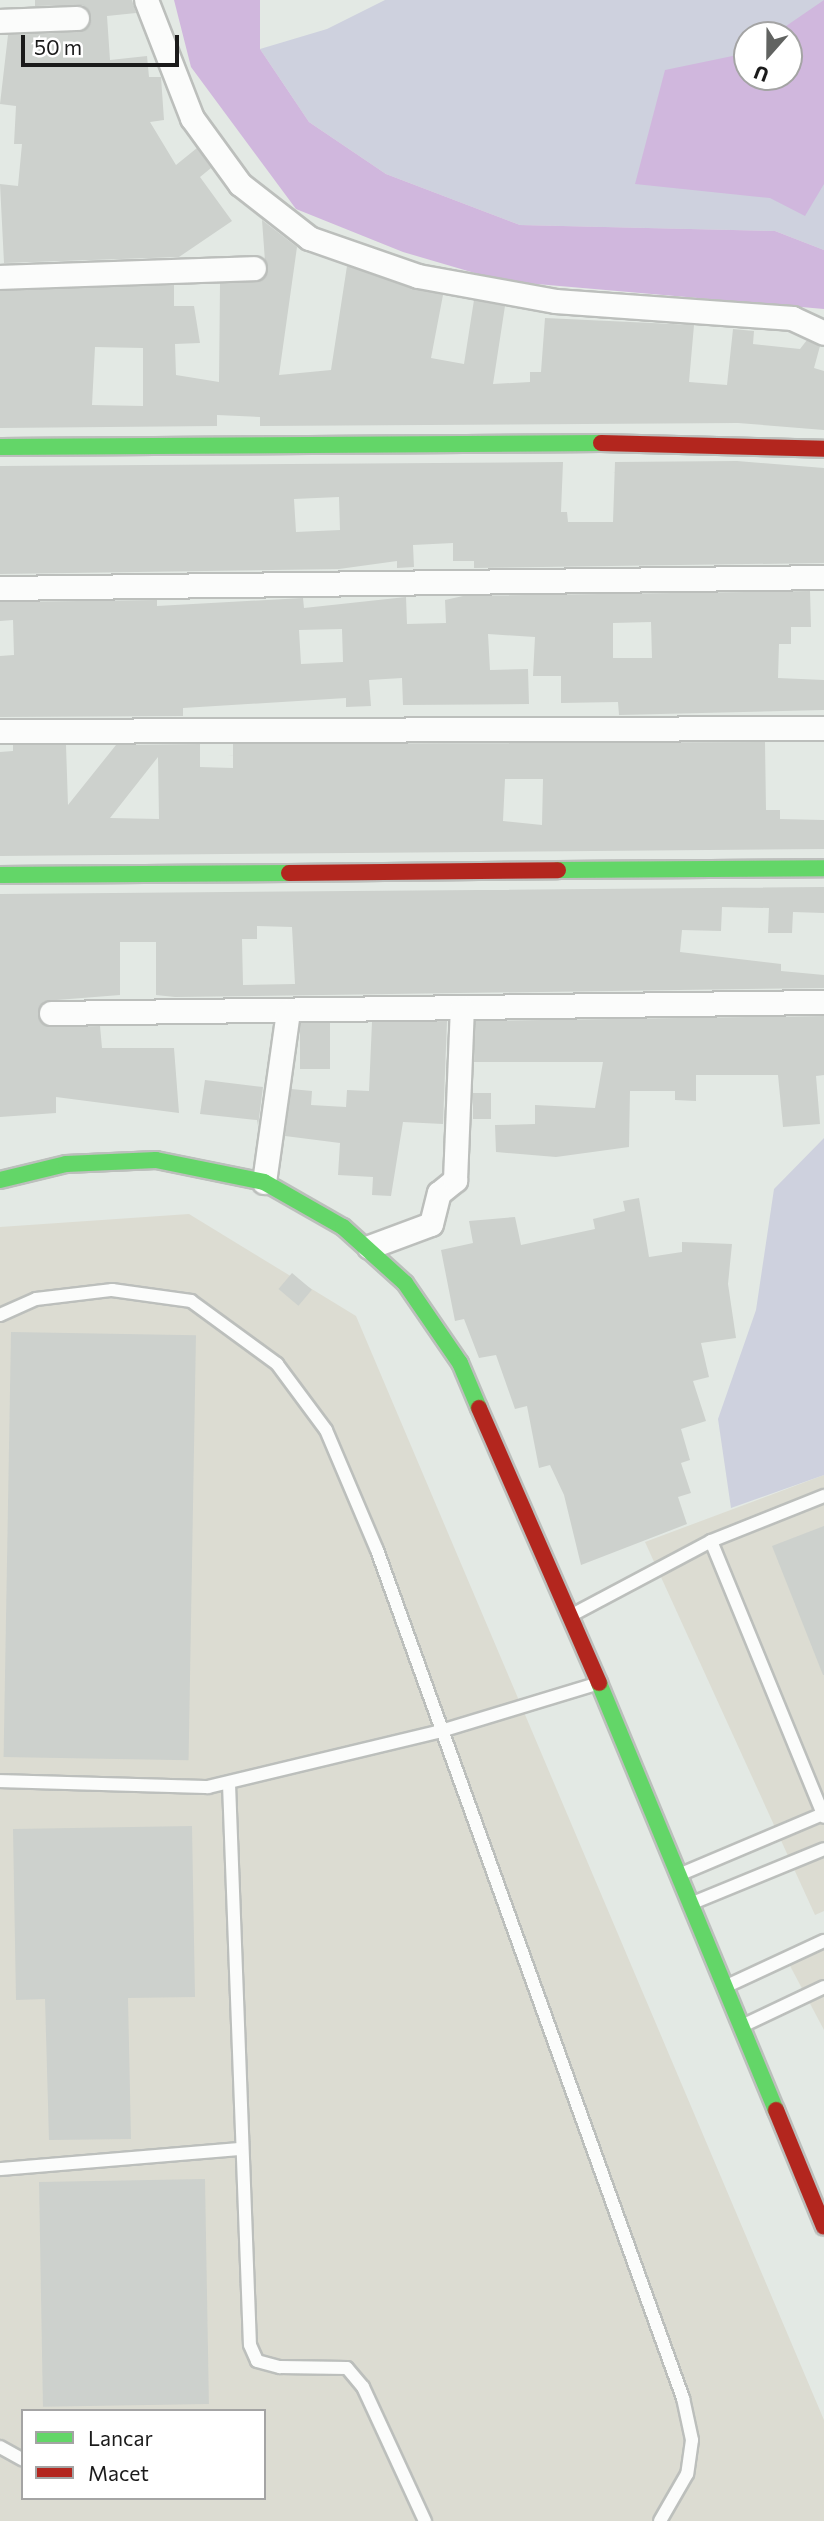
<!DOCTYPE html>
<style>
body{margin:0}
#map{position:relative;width:824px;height:2521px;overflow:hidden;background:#e3e9e4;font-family:Commissioner,sans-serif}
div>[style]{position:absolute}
.industrial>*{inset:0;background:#dcdcd2}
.wetland>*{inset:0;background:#ced1de}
.water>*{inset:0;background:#d0b7dd}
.building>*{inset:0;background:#cdd1cd;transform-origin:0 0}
.roads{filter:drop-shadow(2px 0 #bcbfbc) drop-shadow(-2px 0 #bcbfbc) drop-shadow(0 2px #bcbfbc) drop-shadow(0 -2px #bcbfbc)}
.lane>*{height:12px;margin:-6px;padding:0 6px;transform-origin:6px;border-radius:6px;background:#fbfcfb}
.street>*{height:23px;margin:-11.5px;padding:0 11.5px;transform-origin:11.5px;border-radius:11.5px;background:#fbfcfb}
.fast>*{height:16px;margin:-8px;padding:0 8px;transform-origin:8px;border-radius:8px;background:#63d668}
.jam>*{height:16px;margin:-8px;padding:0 8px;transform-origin:8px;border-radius:8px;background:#b3261e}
span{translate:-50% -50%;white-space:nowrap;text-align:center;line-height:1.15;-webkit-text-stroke:6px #fff;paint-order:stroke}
.legend{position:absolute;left:21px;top:2409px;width:245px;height:91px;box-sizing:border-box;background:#fff;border:2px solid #a4a4a4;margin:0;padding:9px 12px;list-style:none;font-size:21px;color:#1b1b1b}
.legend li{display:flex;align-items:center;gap:14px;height:35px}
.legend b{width:35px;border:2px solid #a4a4a4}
.north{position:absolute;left:733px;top:21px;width:70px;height:70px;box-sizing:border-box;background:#fff;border:2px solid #a4a4a4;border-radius:50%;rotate:201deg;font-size:19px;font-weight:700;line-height:28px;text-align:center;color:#1b1b1b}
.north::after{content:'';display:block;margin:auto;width:24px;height:32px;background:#616361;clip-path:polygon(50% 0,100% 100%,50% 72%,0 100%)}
.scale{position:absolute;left:21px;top:35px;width:158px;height:32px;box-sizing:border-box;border:4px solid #1b1b1b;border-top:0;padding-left:9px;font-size:21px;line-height:24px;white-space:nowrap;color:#1b1b1b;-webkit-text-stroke:5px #fff;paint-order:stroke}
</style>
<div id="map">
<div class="industrial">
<div style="clip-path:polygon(evenodd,189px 1214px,356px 1316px,824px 2420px,824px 2521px,0 2521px,0 1227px,189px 1214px,23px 2411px,264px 2411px,264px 2498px,23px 2498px,23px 2411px)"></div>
<div style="clip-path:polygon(824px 1475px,824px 1911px,815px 1915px,645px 1542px)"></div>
<div style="clip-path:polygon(824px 1948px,824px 2030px,788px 1962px)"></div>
</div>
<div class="wetland">
<div style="clip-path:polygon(evenodd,385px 0,824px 0,824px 250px,775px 231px,520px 225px,386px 174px,309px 122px,260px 49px,327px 29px,385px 0,747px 35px,789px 35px,789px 77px,747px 77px,747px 35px)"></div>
<div style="clip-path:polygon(824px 1138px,824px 1475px,731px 1508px,718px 1419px,756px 1310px,774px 1189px)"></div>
</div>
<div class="water">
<div style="clip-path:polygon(174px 0,260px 0,260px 49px,309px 122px,386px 174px,520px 225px,775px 231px,824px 250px,824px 309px,502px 281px,403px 252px,296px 209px,191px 67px)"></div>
<div style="clip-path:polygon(824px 0,824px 184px,805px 216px,770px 198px,635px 184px,665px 70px,747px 53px,747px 77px,789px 77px,789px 35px,773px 35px)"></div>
</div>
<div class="building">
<div style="clip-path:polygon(35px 0,132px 0,136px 13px,107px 16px,110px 60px,147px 56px,149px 77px,161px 77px,164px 120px,150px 122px,176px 165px,197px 148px,211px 168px,200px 177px,232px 221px,179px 257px,4px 263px,0 184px,18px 186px,22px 144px,14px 144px,16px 106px,0 104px,8px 35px,78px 32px,91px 18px,83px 5px,35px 6px)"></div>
<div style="clip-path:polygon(evenodd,262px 220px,297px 247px,279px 375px,331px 370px,347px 266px,443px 295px,431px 358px,464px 364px,474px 300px,505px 306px,493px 384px,530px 382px,530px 372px,541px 372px,545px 318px,694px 325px,689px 382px,727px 385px,733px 329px,754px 331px,753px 344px,800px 349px,807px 340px,820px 346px,814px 368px,824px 371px,824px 430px,738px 423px,260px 426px,260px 417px,217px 415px,217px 426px,0 428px,0 291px,174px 285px,174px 306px,194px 306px,200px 343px,175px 344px,176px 375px,219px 382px,220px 283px,266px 275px,262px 220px,95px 347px,143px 348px,143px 406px,92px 405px,95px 347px)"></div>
<div style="clip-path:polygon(evenodd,737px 461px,824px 468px,824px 563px,474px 568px,474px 561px,453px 561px,453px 543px,413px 545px,414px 567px,397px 568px,397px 561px,339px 569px,0 574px,0 466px,563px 462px,561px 512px,567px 512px,568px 522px,613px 522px,615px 462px,737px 461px,339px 497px,340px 530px,296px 532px,294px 499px,339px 497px)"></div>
<div style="clip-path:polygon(evenodd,810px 591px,811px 627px,791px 627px,791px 644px,779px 644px,778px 678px,824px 680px,824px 710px,619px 715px,618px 702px,561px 703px,561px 676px,533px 676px,535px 637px,488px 634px,490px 670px,528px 669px,529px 704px,403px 705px,402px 678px,369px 680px,371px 706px,346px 707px,346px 698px,183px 708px,183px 716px,0 717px,0 656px,14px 655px,13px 620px,0 621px,0 602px,157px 600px,157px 606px,303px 598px,304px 608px,406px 597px,407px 624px,446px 623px,445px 600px,463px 596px,810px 591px,651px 622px,652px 658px,613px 658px,613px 623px,651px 622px,810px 591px,342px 629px,343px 662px,301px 664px,299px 630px,342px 629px)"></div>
<div style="clip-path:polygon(evenodd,765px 742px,766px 810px,780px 810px,780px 819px,824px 820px,824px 849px,0 856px,0 752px,13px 751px,13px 745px,66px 745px,68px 805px,116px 745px,200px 744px,200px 767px,233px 768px,233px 744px,765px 742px,158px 757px,159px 819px,110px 818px,158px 757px,765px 742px,505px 779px,543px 779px,542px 825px,503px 821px,505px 779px)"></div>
<div style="clip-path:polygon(evenodd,824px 887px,824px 913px,793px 912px,792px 933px,768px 933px,769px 908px,722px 907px,721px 931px,682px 930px,680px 952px,781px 964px,781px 971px,824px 975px,824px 988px,175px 997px,156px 995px,156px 942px,120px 942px,120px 995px,44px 1001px,39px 1020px,51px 1027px,100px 1026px,102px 1048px,174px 1048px,179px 1113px,56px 1097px,56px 1113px,0 1117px,0 894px,824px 887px,257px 926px,292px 927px,295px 984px,243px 985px,242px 939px,257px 939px,257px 926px)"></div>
<div style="clip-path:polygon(824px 1016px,824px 1075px,816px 1076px,820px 1124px,783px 1127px,778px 1075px,696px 1075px,696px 1101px,675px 1100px,675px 1091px,630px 1091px,629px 1147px,556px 1157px,496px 1152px,495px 1125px,535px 1124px,535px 1105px,595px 1108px,603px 1062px,474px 1062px,475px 1021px)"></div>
<div style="clip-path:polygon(447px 1021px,443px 1124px,403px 1122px,391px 1196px,372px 1195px,373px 1177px,338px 1175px,340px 1143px,285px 1136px,291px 1089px,312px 1091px,311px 1105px,346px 1107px,347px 1090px,369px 1091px,372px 1022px)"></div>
<div style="left:300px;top:1023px;width:30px;height:46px"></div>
<div style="clip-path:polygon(205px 1080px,263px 1087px,258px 1126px,257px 1120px,200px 1114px)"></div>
<div style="left:473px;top:1093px;width:18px;height:26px"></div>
<div style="clip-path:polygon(639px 1198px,649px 1257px,682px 1252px,682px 1242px,732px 1244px,728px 1284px,736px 1338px,701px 1343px,709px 1377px,693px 1381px,706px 1421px,681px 1429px,690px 1460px,681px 1463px,691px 1493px,678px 1497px,687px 1524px,581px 1565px,564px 1495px,550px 1465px,539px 1468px,527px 1406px,515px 1409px,496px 1355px,479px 1358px,464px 1319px,455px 1321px,441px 1250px,473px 1243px,469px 1221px,515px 1217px,521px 1245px,595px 1229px,593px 1219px,625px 1211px,623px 1201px)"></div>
<div style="left:292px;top:1273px;width:26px;height:21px;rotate:40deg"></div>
<div style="left:11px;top:1332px;width:185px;height:425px;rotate:1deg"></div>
<div style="clip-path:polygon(824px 1526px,824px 1675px,823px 1675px,772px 1546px)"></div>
<div style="clip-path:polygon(192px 1826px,195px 1997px,128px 1998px,131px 2139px,49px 2140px,45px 1999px,16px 2000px,13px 1829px)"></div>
<div style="left:205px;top:2179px;width:225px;height:166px;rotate:89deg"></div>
</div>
<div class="roads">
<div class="lane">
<div style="left:0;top:1315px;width:39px;rotate:-24deg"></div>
<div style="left:36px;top:1299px;width:77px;rotate:-6.8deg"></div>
<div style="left:112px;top:1290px;width:80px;rotate:7.9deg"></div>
<div style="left:191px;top:1301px;width:107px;rotate:36.2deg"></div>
<div style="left:277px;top:1364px;width:82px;rotate:53.4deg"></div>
<div style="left:326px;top:1430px;width:130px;rotate:67deg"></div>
<div style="left:377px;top:1550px;width:902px;rotate:70.16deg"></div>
<div style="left:683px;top:2398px;width:43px;rotate:77.9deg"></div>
<div style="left:692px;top:2440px;width:34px;rotate:98deg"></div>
<div style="left:687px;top:2474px;width:54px;rotate:119.9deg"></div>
<div style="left:711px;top:1541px;width:298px;rotate:67.7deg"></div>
<div style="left:572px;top:1615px;width:157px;rotate:-28deg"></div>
<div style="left:711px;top:1541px;width:122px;rotate:-21.7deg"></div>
<div style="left:0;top:1781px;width:208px;rotate:1.7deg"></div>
<div style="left:208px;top:1787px;width:240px;rotate:-13.5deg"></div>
<div style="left:441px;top:1731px;width:162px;rotate:-16.9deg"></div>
<div style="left:229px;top:1784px;width:561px;rotate:87.86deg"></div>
<div style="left:250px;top:2345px;width:17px;rotate:66deg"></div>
<div style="left:257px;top:2361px;width:24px;rotate:15deg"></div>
<div style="left:280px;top:2367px;width:67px;rotate:0.9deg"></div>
<div style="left:347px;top:2368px;width:25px;rotate:50deg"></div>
<div style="left:363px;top:2387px;width:148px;rotate:65.2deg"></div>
<div style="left:681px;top:1874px;width:154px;rotate:-22.9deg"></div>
<div style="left:695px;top:1902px;width:139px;rotate:-22.3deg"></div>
<div style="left:729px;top:1985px;width:105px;rotate:-24.9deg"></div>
<div style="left:742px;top:2026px;width:91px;rotate:-25.4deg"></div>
<div style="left:0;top:2169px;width:240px;rotate:-4.8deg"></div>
<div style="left:0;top:2447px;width:26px;rotate:29deg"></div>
</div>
<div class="street">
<div style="left:146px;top:0;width:127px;rotate:68.7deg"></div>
<div style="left:192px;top:118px;width:82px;rotate:54deg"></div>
<div style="left:240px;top:184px;width:88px;rotate:38deg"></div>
<div style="left:309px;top:238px;width:115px;rotate:19.2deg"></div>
<div style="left:418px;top:276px;width:139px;rotate:10.3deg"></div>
<div style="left:555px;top:301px;width:238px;rotate:4.1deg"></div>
<div style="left:792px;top:318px;width:35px;rotate:25deg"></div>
<div style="left:0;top:21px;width:77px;rotate:-2.2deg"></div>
<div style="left:0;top:277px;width:254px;rotate:-2deg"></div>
<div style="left:0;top:588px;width:824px;rotate:-0.76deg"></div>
<div style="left:0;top:731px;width:824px;rotate:-0.21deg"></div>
<div style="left:51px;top:1013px;width:773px;rotate:-0.82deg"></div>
<div style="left:264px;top:1182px;width:173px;rotate:-82deg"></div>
<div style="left:369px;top:1247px;width:66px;rotate:-20.4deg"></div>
<div style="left:431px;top:1224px;width:32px;rotate:-76deg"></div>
<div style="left:439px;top:1193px;width:21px;rotate:-39deg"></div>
<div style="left:455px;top:1180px;width:172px;rotate:-87.7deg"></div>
</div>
<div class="fast">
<div style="left:0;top:447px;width:601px;rotate:-0.38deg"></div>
<div style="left:558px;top:870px;width:266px;rotate:-0.4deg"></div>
<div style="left:0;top:875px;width:289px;rotate:-0.4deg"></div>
<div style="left:0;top:1180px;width:68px;rotate:-13.6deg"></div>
<div style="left:66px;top:1164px;width:90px;rotate:-2.5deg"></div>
<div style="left:156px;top:1160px;width:110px;rotate:11.5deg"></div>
<div style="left:264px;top:1182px;width:91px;rotate:29.7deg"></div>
<div style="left:343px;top:1227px;width:84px;rotate:42.1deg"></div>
<div style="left:405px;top:1283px;width:97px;rotate:55.5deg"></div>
<div style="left:460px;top:1363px;width:49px;rotate:67.1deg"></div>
<div style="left:599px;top:1683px;width:462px;rotate:67.5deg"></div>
</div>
<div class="jam">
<div style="left:601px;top:443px;width:223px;rotate:1.5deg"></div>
<div style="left:289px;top:873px;width:269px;rotate:-0.6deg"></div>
<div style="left:479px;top:1408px;width:300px;rotate:66.4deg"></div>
<div style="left:776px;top:2110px;width:126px;rotate:67.7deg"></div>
</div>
</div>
<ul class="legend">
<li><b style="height:9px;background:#63d668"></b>Lancar</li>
<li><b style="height:9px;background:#b3261e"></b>Macet</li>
</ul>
<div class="north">U</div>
<div class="scale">50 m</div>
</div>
